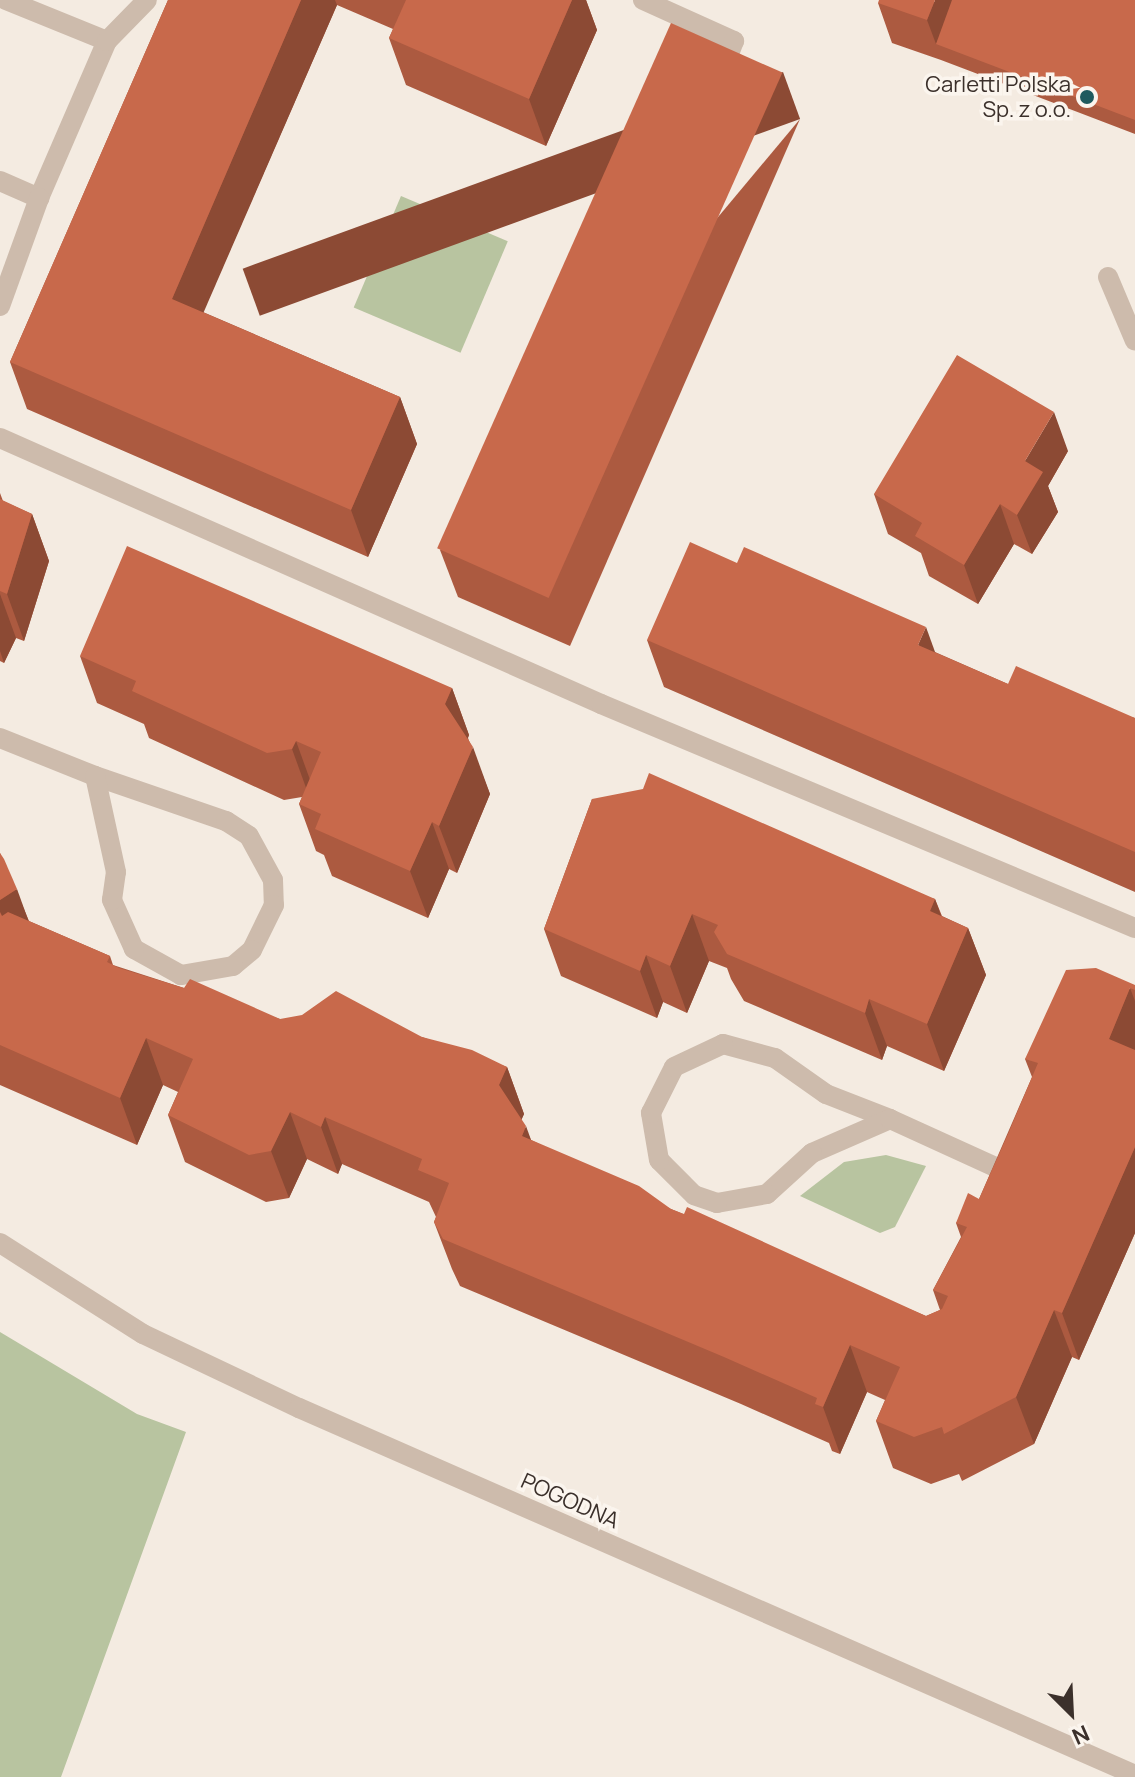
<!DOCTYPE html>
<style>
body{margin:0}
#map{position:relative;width:1135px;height:1777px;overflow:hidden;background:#f4ebe1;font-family:Manrope,sans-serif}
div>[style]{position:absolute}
.green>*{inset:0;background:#b8c4a0;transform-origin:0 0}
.service>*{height:20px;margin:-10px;padding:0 10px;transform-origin:10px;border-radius:10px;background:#cdbbac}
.minor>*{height:20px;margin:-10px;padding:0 10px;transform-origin:10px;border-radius:10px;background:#cdbbac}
.tertiary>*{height:20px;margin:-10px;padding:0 10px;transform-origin:10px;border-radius:10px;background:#cdbbac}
.wall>*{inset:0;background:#ac5a40}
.shaded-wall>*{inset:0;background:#8c4a34;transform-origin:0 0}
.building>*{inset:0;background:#c8694b;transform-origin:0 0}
.dots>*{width:22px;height:22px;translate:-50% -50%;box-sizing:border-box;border:4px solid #fbf5ee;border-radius:50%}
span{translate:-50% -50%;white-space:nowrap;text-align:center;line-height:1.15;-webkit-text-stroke:7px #fbf5ee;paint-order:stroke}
.poi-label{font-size:22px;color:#3b302b}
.right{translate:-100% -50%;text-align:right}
.street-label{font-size:22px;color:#3b302b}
.north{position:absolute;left:1031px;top:1673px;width:80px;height:80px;-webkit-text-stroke:6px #fbf5ee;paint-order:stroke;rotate:156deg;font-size:22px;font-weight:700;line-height:32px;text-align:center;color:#3b302b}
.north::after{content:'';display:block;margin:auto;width:28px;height:36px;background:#3b302b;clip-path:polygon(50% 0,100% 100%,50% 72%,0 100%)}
</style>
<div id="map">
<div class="green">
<div style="left:401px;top:196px;width:116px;height:121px;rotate:23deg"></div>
<div style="clip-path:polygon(886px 1155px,926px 1166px,895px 1227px,880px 1233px,800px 1196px,844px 1162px)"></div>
<div style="clip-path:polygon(0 1332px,137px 1414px,186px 1432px,61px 1777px,0 1777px)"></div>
</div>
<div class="service">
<div style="left:1108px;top:277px;width:69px;rotate:67.1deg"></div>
</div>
<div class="minor">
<div style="left:6px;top:0;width:109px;rotate:22.1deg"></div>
<div style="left:643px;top:0;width:100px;rotate:24.3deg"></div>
<div style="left:734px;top:41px;width:36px;rotate:111deg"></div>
<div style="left:0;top:181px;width:43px;rotate:23.6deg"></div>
<div style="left:39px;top:198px;width:171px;rotate:-66.6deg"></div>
<div style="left:107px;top:41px;width:57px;rotate:-45.7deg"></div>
<div style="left:0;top:306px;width:115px;rotate:-70.1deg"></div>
<div style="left:0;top:438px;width:657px;rotate:23.87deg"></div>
<div style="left:601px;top:704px;width:579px;rotate:22.76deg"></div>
<div style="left:0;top:738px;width:102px;rotate:21.8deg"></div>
<div style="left:95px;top:776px;width:139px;rotate:19deg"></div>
<div style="left:226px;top:821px;width:27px;rotate:33deg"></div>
<div style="left:249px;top:836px;width:50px;rotate:61.4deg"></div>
<div style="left:273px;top:880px;width:25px;rotate:88deg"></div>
<div style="left:274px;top:905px;width:50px;rotate:116.1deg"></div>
<div style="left:252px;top:950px;width:25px;rotate:140deg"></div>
<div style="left:233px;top:966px;width:53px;rotate:170.2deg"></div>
<div style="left:181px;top:975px;width:54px;rotate:-151deg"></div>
<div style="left:134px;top:949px;width:54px;rotate:-114.2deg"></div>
<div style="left:112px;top:900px;width:28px;rotate:-82deg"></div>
<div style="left:116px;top:872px;width:98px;rotate:-102.3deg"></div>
<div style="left:723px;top:1044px;width:54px;rotate:15.1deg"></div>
<div style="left:775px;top:1058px;width:62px;rotate:35.2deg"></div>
<div style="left:826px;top:1094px;width:69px;rotate:21.3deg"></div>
<div style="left:890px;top:1119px;width:85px;rotate:156.4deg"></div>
<div style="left:812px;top:1153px;width:61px;rotate:137.7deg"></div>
<div style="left:767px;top:1194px;width:51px;rotate:169.8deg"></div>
<div style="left:717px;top:1203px;width:24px;rotate:-161deg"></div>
<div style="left:694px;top:1195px;width:49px;rotate:-135deg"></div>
<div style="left:659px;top:1160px;width:48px;rotate:-99.7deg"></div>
<div style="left:651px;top:1113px;width:51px;rotate:-63.4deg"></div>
<div style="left:674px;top:1067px;width:54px;rotate:-25.1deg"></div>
<div style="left:890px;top:1119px;width:140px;rotate:24.5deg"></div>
</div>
<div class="tertiary">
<div style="left:0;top:1243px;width:169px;rotate:32.5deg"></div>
<div style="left:143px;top:1334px;width:173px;rotate:25.4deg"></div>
<div style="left:299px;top:1408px;width:913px;rotate:23.7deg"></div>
</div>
<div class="wall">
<div style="clip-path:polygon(168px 0,586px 0,597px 30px,546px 146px,406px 85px,389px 38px,393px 29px,337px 5px,203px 312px,400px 397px,417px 444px,368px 557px,27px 409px,10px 362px)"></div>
<div style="clip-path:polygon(1135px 0,1135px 134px,941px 60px,892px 43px,878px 3px)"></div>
<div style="clip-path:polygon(800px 119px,570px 646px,458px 597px,440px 550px)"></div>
<div style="clip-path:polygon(1068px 451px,1048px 486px,1058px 512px,1032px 554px,1014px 544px,978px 604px,929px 576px,921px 553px,888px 534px,874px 494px)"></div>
<div style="clip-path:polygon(0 493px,3px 501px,32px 514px,49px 561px,24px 641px,16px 638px,4px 663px,0 661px)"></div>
<div style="clip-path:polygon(647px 640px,935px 652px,1008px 684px,1135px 718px,1135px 892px,664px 687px)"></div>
<div style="clip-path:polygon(80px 656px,452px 688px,469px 735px,468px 738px,490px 794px,457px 873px,449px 869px,428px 918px,332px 876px,324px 855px,316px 851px,299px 804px,302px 797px,284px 800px,149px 738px,144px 724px,97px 703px)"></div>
<div style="clip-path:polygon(592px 799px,935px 899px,942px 916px,968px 928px,986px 975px,944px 1071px,887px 1046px,882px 1060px,744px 1001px,731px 979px,727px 968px,709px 961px,687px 1013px,663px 1002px,657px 1018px,561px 976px,544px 929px)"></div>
<div style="clip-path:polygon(0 853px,29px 921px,110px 956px,113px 965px,280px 1019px,422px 1037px,507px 1067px,524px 1114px,521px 1120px,531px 1140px,671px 1209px,926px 1316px,940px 1310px,933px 1290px,961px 1237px,956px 1223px,979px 1199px,1032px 1077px,1025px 1059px,1135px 985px,1135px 1233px,1079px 1360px,1072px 1357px,1034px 1444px,962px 1481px,959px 1474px,931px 1484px,893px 1468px,876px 1421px,885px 1400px,867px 1392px,840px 1454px,832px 1451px,829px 1443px,741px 1404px,460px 1286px,452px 1269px,434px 1222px,436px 1217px,429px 1202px,342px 1164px,338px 1174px,307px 1159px,289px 1198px,266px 1202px,185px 1162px,168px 1115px,178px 1092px,163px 1085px,137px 1145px,0 1085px)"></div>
</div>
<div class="shaded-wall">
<div style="clip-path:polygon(301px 0,335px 0,337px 5px,189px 346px,172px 299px)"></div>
<div style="clip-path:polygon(572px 0,586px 0,597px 30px,546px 146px,529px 99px)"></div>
<div style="clip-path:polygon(935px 0,964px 0,936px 44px,927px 20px)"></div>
<div style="left:783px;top:72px;width:50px;height:575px;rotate:70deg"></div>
<div style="clip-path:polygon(400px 397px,417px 444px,368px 557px,351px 510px)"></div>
<div style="clip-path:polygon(1054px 412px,1068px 451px,1048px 486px,1058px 512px,1032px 554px,1017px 515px,1025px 461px)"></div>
<div style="clip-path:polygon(1000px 504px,1014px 544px,978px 604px,964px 565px)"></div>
<div style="clip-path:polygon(32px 514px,49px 561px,24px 641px,7px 594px)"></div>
<div style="clip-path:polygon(0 594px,16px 638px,4px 663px,0 651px)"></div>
<div style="clip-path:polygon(926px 627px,943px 674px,918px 645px)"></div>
<div style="clip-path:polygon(452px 688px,469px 735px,462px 751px,445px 704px)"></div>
<div style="clip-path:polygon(296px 741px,313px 788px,309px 796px,292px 749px)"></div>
<div style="clip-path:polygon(473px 747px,490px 794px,457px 873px,439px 826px)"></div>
<div style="clip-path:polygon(432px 822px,449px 869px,428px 918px,410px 871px)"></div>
<div style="clip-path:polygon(17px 889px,34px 936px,0 918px,0 900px)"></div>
<div style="clip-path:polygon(935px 899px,952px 946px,930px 911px)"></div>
<div style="clip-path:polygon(692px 914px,709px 961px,687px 1013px,670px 966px)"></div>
<div style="clip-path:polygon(968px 928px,986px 975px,944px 1071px,927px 1024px)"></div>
<div style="clip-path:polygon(646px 955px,663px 1002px,657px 1018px,640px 971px)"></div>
<div style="clip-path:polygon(1130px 988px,1135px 1001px,1135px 1064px,1109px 1039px)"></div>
<div style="clip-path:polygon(869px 999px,887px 1046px,882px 1060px,865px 1013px)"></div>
<div style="clip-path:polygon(146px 1038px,163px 1085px,137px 1145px,120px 1098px)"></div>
<div style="clip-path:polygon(507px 1067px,524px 1114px,516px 1132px,499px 1085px)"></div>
<div style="clip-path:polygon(290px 1112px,307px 1159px,289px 1198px,271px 1151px)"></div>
<div style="clip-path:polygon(325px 1117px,342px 1164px,338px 1174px,321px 1127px)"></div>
<div style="clip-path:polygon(526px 1126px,543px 1173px,522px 1136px)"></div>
<div style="clip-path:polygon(1135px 1147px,1135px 1233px,1079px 1360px,1062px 1313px)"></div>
<div style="clip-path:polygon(1054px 1310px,1072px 1357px,1034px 1444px,1016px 1397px)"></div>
<div style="clip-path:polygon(850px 1345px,867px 1392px,840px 1454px,823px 1407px)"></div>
</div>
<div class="building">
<div style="clip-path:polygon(168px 0,301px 0,172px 299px,400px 397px,351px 510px,10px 362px)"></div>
<div style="clip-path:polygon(406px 0,572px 0,529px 99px,389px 38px)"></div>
<div style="clip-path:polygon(879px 0,935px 0,927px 20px,878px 3px)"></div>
<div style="clip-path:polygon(952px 0,1135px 0,1135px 120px,936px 44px)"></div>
<div style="left:671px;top:23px;width:122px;height:575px;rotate:24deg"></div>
<div style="clip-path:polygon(957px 355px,1054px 412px,1025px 461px,1043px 472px,1017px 515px,1000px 504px,964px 565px,915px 536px,922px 523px,874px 494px)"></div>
<div style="clip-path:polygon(0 499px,32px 514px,7px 594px,0 591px)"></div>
<div style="clip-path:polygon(690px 542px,737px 563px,744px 547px,926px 627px,918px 645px,1008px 684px,1016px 666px,1135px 718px,1135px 852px,647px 640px)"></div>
<div style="clip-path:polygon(127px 546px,452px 688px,445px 704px,473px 747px,439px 826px,432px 822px,410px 871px,315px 829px,321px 814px,299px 804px,321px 752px,296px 741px,292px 749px,267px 753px,132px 691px,136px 681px,80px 656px)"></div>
<div style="clip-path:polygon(649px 773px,935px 899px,930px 911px,968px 928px,927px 1024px,869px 999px,865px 1013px,727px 954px,714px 932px,718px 925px,692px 914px,670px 966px,646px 955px,640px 971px,544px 929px,592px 799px,643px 789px)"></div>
<div style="clip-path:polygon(0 853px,4px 859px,17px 889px,0 900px)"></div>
<div style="clip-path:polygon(0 912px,2px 916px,8px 912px,110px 956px,107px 962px,119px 968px,184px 988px,190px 979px,280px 1019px,302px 1015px,336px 991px,422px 1037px,472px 1050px,507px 1067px,499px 1085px,526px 1126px,522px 1136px,639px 1186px,671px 1209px,684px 1214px,687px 1207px,926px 1316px,942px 1309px,948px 1296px,933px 1290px,967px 1227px,956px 1223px,968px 1193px,979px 1199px,1008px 1134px,1038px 1063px,1025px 1059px,1066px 970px,1096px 968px,1135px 985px,1135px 990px,1130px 988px,1109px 1039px,1135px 1050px,1135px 1147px,1062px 1313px,1054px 1310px,1016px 1397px,944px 1434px,942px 1427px,914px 1437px,876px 1421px,900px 1367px,850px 1345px,823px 1407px,815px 1404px,817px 1398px,724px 1357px,443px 1239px,434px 1222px,449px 1183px,418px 1170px,422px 1159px,325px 1117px,321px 1127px,290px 1112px,271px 1151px,249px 1155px,168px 1115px,193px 1059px,146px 1038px,120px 1098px,0 1045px)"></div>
</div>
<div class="dots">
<div style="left:1087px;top:97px;background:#1f5a5e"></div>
</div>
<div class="poi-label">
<span class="right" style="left:1071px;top:97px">Carletti Polska<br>Sp. z o.o.</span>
</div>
<div class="street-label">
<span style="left:570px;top:1501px;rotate:24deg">POGODNA</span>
</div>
<div class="north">N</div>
</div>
